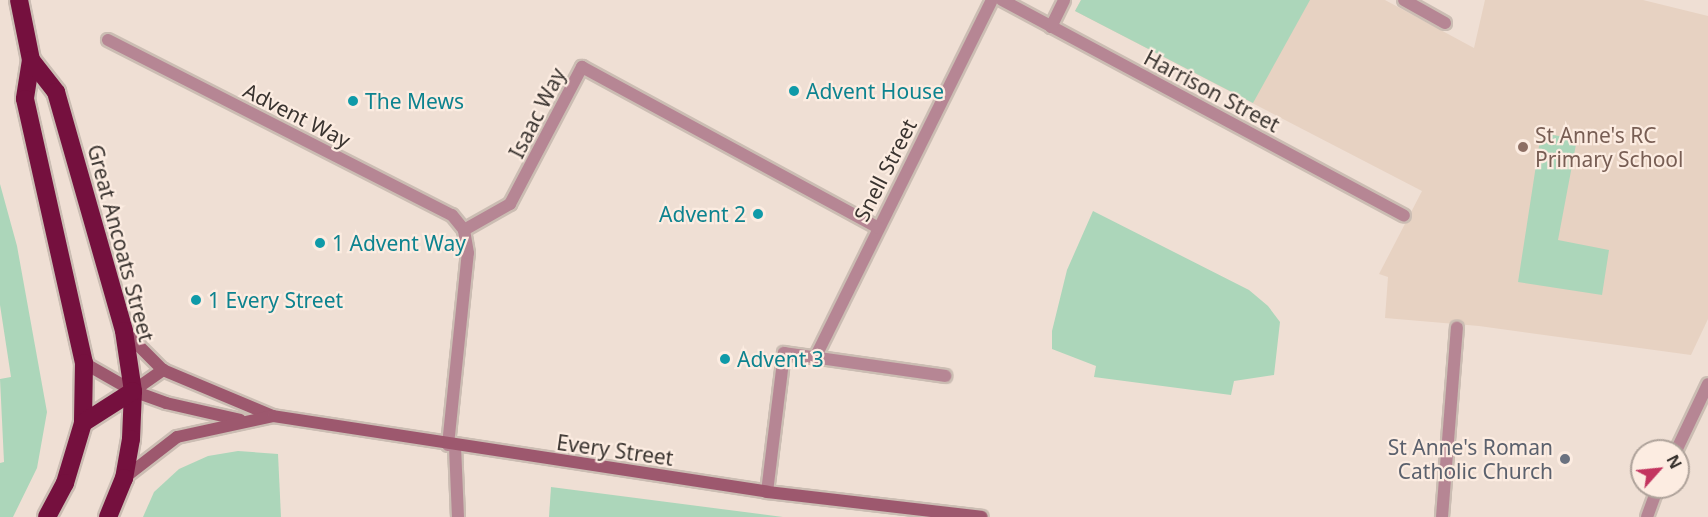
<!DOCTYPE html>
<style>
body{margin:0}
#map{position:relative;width:1708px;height:517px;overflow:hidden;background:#efdfd4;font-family:"Noto Sans",sans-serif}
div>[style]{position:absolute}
.built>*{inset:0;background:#e7d2c2}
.green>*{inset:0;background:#acd6ba}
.roads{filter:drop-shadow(2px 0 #cbbdb3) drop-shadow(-2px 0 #cbbdb3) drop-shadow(0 2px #cbbdb3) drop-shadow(0 -2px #cbbdb3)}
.street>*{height:12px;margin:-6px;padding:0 6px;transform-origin:6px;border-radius:6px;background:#b68694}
.secondary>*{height:12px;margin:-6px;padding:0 6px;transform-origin:6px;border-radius:6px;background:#9d586e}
.highway>*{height:18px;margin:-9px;padding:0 9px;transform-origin:9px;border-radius:9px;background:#75103e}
.dots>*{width:16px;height:16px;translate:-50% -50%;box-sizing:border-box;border:3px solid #fcece1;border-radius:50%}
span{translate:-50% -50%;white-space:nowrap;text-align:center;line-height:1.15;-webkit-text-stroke:4.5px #fcece1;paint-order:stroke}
.culture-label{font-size:21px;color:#0d838f}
.left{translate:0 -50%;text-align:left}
.right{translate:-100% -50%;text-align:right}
.street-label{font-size:21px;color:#39332f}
.education-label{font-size:21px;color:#785e54}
.worship-label{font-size:21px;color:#5b616d}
.north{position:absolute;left:1630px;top:439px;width:60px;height:60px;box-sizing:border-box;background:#fcece1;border:2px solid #aea29a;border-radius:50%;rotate:63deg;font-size:16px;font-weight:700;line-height:24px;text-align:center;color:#39332f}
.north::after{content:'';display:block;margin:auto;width:21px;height:27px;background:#c3345f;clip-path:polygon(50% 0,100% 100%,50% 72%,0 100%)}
</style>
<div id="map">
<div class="built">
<div style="clip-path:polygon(1081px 0,1385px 0,1474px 48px,1485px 0,1643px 0,1708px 16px,1708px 319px,1691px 355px,1479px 326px,1385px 318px,1388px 277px,1379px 274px,1422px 191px,1075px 11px)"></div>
</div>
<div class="green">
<div style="clip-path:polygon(1081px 0,1310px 0,1253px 103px,1075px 11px)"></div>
<div style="clip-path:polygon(1541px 133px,1577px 139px,1558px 240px,1609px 250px,1602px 295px,1518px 282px)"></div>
<div style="clip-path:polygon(0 184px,17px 246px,47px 412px,37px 468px,13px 517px,0 517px,0 463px,4px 462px,0 379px,11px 377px,0 305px)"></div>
<div style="clip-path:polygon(1093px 211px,1249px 290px,1268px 306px,1280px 322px,1274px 375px,1234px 381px,1231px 395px,1094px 377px,1096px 366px,1052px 349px,1052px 331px,1067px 270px)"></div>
<div style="clip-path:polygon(238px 451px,278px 454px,281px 517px,143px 517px,154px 492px,179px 469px,208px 456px)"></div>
<div style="clip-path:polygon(551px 487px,783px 517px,549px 517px)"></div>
</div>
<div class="roads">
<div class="street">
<div style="left:1002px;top:0;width:456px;rotate:28.2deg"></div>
<div style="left:1404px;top:0;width:47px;rotate:29.3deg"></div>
<div style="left:1051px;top:27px;width:30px;rotate:-64deg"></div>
<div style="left:108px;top:40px;width:386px;rotate:27deg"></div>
<div style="left:452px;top:215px;width:19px;rotate:51deg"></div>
<div style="left:815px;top:358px;width:399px;rotate:-63.7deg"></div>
<div style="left:448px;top:445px;width:193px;rotate:-84.1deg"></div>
<div style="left:468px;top:253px;width:23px;rotate:-100deg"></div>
<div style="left:464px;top:230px;width:53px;rotate:-29.5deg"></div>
<div style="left:510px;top:204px;width:155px;rotate:-62.3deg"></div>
<div style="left:582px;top:67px;width:337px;rotate:28.5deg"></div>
<div style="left:455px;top:446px;width:71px;rotate:87.6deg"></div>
<div style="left:1676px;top:451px;width:74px;rotate:-64.5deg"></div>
<div style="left:767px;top:492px;width:140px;rotate:-83deg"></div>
<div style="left:784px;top:353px;width:163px;rotate:8.1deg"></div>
<div style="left:1442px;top:517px;width:190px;rotate:-85.5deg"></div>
<div style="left:1647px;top:517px;width:32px;rotate:-70deg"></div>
</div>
<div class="secondary">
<div style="left:124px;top:331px;width:55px;rotate:45deg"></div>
<div style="left:163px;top:370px;width:119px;rotate:22.7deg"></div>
<div style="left:84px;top:363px;width:56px;rotate:29.7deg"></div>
<div style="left:133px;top:391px;width:35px;rotate:20deg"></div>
<div style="left:166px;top:403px;width:76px;rotate:12.9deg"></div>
<div style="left:133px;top:391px;width:37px;rotate:-35deg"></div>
<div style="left:124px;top:478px;width:67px;rotate:-37.7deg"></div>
<div style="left:177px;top:437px;width:98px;rotate:-12.3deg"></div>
<div style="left:273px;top:416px;width:500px;rotate:8.7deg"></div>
<div style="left:767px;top:492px;width:216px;rotate:6.6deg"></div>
</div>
<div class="highway">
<div style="left:19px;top:0;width:61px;rotate:78.7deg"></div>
<div style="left:31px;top:60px;width:39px;rotate:99deg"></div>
<div style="left:25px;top:99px;width:271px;rotate:77.4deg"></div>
<div style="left:84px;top:363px;width:60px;rotate:91deg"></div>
<div style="left:83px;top:423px;width:63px;rotate:106.7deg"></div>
<div style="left:65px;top:483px;width:38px;rotate:118deg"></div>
<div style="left:31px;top:60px;width:41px;rotate:52deg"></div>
<div style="left:56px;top:92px;width:248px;rotate:74.1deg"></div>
<div style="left:124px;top:331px;width:61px;rotate:81.5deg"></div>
<div style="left:133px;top:391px;width:48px;rotate:92.4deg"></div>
<div style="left:131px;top:439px;width:40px;rotate:100deg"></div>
<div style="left:124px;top:478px;width:42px;rotate:112.3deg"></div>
<div style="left:83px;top:423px;width:59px;rotate:-32.6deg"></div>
</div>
</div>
<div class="dots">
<div style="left:794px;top:91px;background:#0f9aa8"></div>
<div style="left:353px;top:101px;background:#0f9aa8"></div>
<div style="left:1523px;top:147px;background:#8d6e63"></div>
<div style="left:758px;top:214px;background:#0f9aa8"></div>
<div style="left:320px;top:243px;background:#0f9aa8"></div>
<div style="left:196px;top:300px;background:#0f9aa8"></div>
<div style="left:725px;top:359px;background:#0f9aa8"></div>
<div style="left:1565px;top:459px;background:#6b7280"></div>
</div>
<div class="culture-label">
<span class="left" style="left:806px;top:91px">Advent House</span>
<span class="left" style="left:365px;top:101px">The Mews</span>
<span class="right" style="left:746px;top:214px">Advent 2</span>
<span class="left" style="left:332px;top:243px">1 Advent Way</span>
<span class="left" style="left:208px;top:300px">1 Every Street</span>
<span class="left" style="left:737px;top:359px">Advent 3</span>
</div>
<div class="street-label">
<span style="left:1212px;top:91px;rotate:28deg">Harrison Street</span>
<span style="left:537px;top:113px;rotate:-63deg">Isaac Way</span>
<span style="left:297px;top:115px;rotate:27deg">Advent Way</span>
<span style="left:885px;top:170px;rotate:-63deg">Snell Street</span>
<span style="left:121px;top:243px;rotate:75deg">Great Ancoats Street</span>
<span style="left:615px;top:450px;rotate:8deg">Every Street</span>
</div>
<div class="education-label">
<span class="left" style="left:1535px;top:147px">St Anne's RC<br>Primary School</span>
</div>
<div class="worship-label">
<span class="right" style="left:1553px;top:459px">St Anne's Roman<br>Catholic Church</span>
</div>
<div class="north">N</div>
</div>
